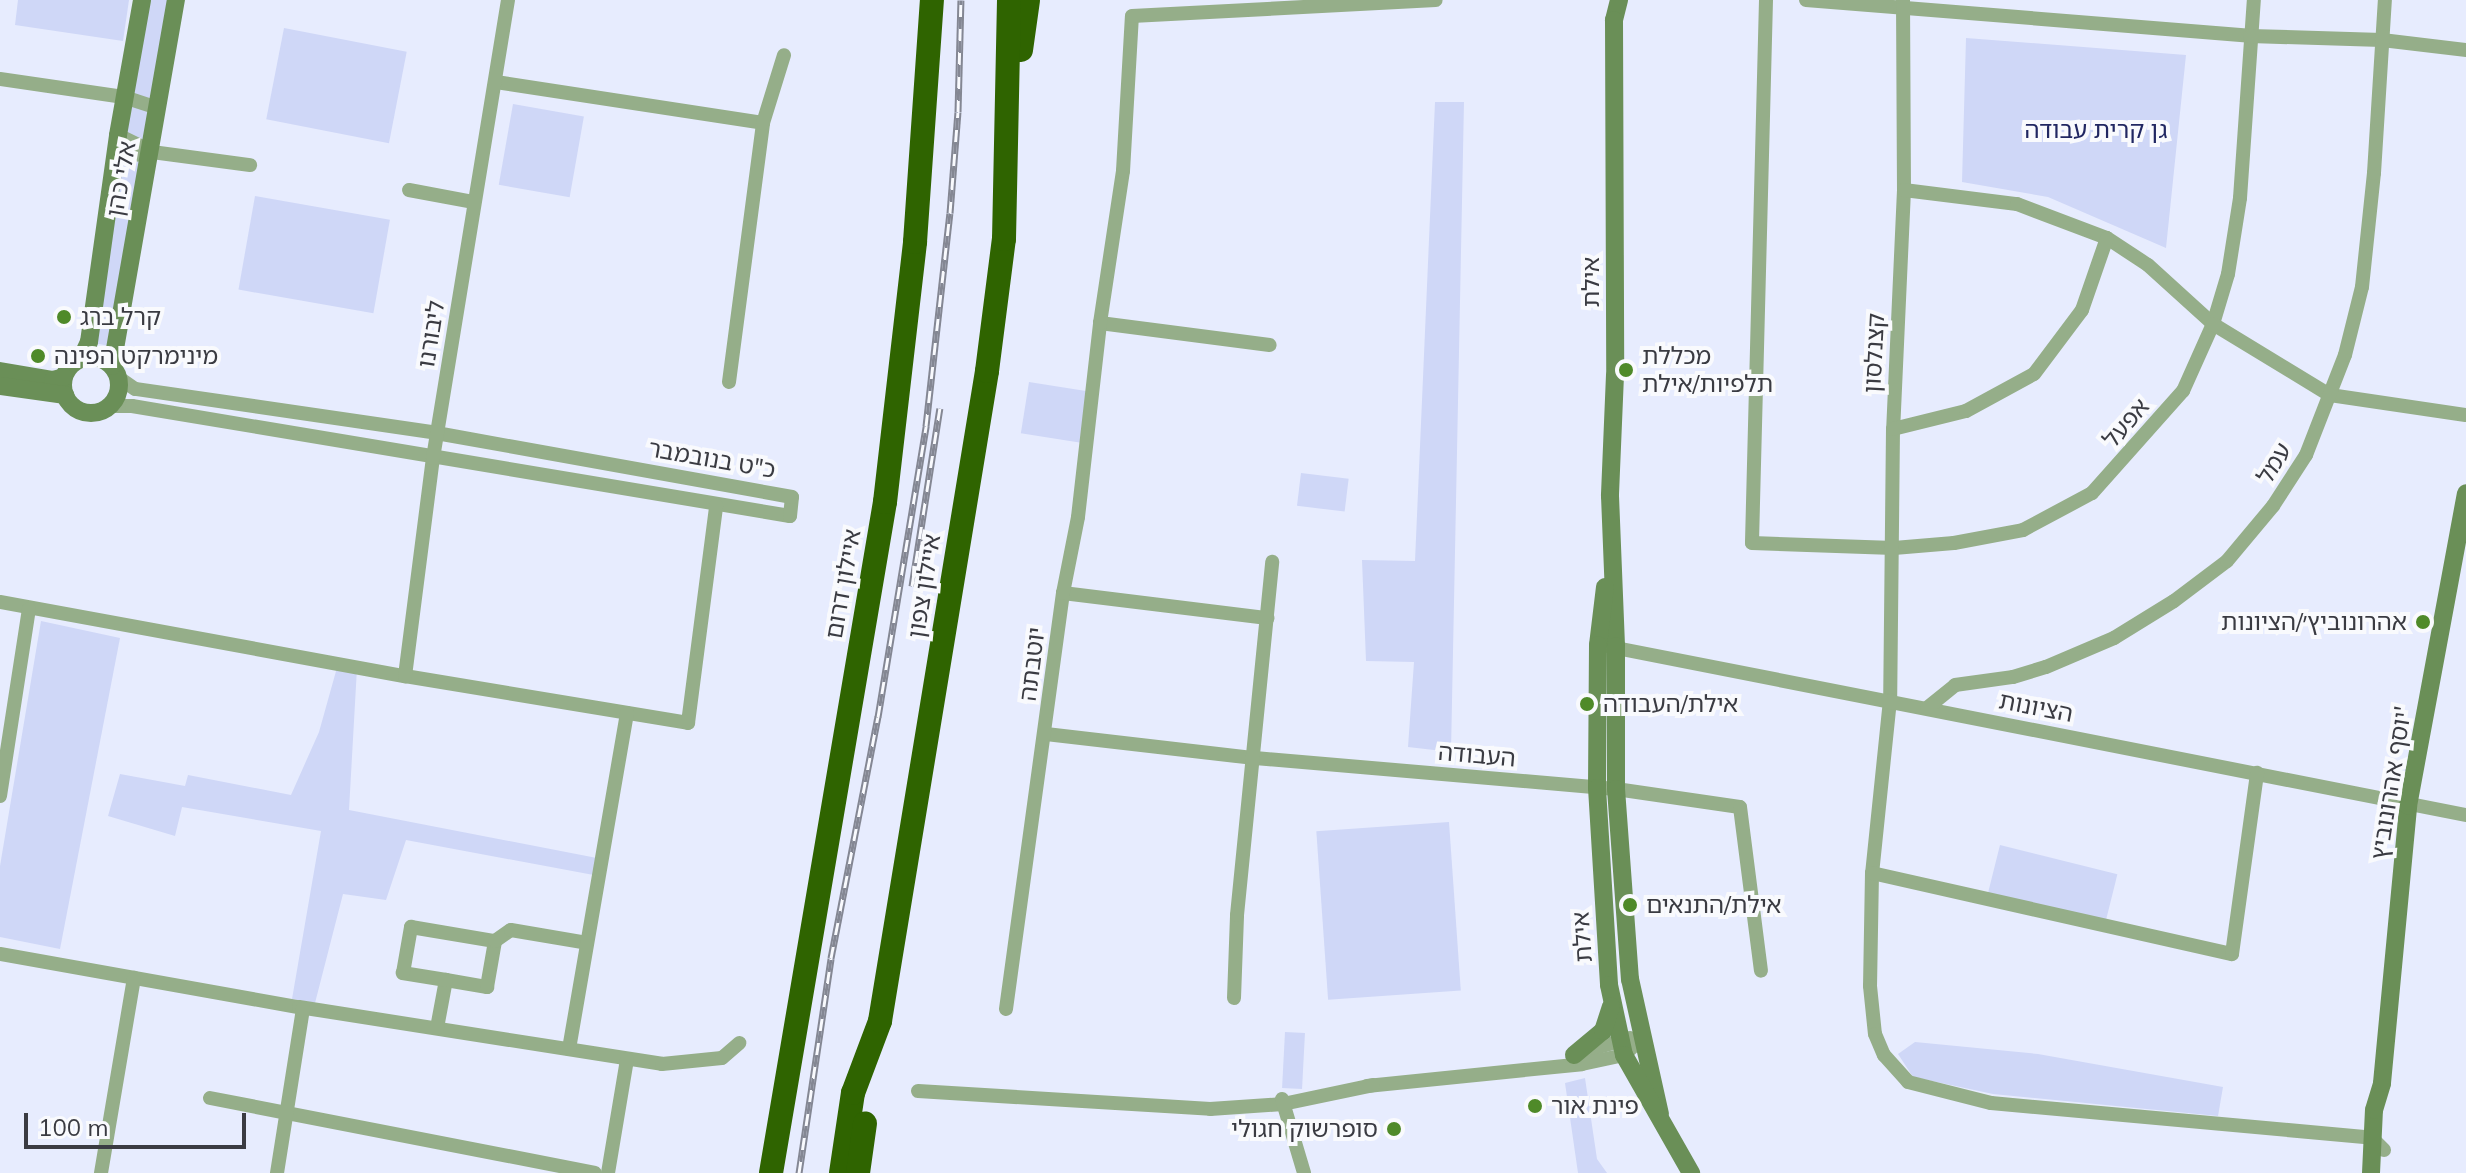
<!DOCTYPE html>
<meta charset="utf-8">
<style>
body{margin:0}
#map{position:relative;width:2466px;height:1173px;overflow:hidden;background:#e7ecfe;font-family:Mulish,"Noto Sans Hebrew",sans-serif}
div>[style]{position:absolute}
.green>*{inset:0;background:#cfd7f7;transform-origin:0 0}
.street>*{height:14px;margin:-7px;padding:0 7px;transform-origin:7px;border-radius:7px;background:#95ae89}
.secondary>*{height:18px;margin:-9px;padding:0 9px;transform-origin:9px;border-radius:9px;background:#6a8f57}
.secondary>.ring{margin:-9px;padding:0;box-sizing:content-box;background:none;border:18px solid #6a8f57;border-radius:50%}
.highway>*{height:24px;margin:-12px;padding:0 12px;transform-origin:12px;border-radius:12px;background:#2f6400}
.rail>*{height:7px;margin-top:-3.5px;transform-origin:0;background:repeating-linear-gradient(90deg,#f9fafd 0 12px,#848793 0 24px);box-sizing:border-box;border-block:2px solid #848793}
.dots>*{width:22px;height:22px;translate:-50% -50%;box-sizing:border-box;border:4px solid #f9fafd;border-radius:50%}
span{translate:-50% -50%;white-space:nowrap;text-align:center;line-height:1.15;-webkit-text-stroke:8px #f9fafd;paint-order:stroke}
.park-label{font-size:24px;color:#212762}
.street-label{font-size:24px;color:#3a3b42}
.poi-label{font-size:24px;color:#3a3b42}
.left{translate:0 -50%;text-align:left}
.right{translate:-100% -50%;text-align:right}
.scale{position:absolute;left:24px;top:1113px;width:222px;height:36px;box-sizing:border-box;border:4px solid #3a3b42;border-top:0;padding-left:10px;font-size:24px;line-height:28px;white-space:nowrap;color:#3a3b42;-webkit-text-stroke:6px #f9fafd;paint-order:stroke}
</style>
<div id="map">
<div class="green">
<div style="clip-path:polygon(18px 0,129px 0,123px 41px,15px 25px)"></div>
<div style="clip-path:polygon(142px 0,176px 0,114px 347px,89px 342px)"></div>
<div style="left:284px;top:28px;width:125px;height:93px;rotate:11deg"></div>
<div style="clip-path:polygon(1966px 38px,2186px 55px,2166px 248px,2048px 197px,1962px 182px)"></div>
<div style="clip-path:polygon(1435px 102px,1464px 102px,1451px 752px,1408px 747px,1414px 662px,1366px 661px,1362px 560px,1415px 561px)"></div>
<div style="left:513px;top:104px;width:72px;height:82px;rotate:10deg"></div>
<div style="left:255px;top:196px;width:137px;height:95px;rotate:10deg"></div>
<div style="left:1029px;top:382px;width:64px;height:52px;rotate:9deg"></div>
<div style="left:1301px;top:473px;width:48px;height:33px;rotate:7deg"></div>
<div style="clip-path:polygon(41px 621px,120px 638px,60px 949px,0 937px,0 866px)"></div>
<div style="clip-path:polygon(338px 664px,357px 668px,349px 810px,602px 859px,599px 876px,406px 840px,386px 900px,343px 894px,315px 1003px,292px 999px,321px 831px,182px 807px,175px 836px,108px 816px,120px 774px,185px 786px,188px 775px,291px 795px,319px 732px)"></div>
<div style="left:1449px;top:822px;width:169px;height:133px;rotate:86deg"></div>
<div style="left:2000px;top:845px;width:121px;height:50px;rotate:14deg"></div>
<div style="left:1285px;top:1032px;width:20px;height:56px;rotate:3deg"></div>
<div style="clip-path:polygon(1915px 1042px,2038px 1054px,2223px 1087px,2218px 1116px,1993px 1094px,1913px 1077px,1898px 1054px)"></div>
<div style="clip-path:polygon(1585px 1078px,1597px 1159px,1607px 1173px,1578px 1173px,1565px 1083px)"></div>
</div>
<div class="street">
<div style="left:1766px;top:0;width:543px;rotate:91.48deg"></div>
<div style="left:1752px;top:543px;width:142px;rotate:2deg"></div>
<div style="left:1894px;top:548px;width:60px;rotate:-4.8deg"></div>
<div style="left:1954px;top:543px;width:70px;rotate:-10.7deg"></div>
<div style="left:2023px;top:530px;width:78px;rotate:-28.2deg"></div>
<div style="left:2092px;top:493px;width:137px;rotate:-48.3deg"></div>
<div style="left:2183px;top:391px;width:73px;rotate:-65.9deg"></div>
<div style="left:2213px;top:324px;width:52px;rotate:-73.3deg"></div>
<div style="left:2228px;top:274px;width:77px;rotate:-81deg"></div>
<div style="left:2240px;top:198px;width:198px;rotate:-86deg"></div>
<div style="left:1806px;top:0;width:445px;rotate:4.6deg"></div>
<div style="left:2250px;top:36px;width:132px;rotate:1.7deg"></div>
<div style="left:2382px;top:40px;width:85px;rotate:6.8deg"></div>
<div style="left:1903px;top:0;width:190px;rotate:89.7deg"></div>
<div style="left:1904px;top:190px;width:239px;rotate:92.6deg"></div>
<div style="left:1893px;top:429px;width:271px;rotate:90.6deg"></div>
<div style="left:1890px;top:700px;width:174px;rotate:95.9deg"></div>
<div style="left:1872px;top:873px;width:113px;rotate:91deg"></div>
<div style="left:1870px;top:986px;width:48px;rotate:84.1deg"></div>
<div style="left:1875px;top:1034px;width:23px;rotate:67deg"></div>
<div style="left:1884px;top:1055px;width:36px;rotate:48deg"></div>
<div style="left:1908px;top:1082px;width:86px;rotate:14.2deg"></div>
<div style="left:1991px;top:1103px;width:383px;rotate:5.2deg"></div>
<div style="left:2372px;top:1138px;width:17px;rotate:45deg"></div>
<div style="left:0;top:79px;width:125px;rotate:8.3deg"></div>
<div style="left:124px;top:97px;width:35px;rotate:18deg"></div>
<div style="left:496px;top:82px;width:270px;rotate:8.7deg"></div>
<div style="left:118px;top:135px;width:37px;rotate:26deg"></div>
<div style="left:115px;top:158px;width:37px;rotate:-9deg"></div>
<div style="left:152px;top:152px;width:99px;rotate:7.6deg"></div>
<div style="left:409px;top:190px;width:66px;rotate:10.5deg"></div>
<div style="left:1904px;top:190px;width:114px;rotate:7.1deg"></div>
<div style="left:2017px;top:204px;width:96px;rotate:20.7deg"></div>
<div style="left:2107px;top:238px;width:49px;rotate:33.4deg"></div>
<div style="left:2148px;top:265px;width:88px;rotate:42.2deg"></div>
<div style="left:2213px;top:324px;width:137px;rotate:31.3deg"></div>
<div style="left:2330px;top:395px;width:137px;rotate:8.4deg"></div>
<div style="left:1100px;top:323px;width:171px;rotate:7.4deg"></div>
<div style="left:729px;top:382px;width:261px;rotate:-82.5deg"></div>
<div style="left:763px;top:123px;width:71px;rotate:-72.8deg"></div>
<div style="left:109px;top:406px;width:23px"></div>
<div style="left:132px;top:406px;width:667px;rotate:9.49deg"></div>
<div style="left:790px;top:516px;width:19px;rotate:-84deg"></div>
<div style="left:792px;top:497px;width:360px;rotate:-169.8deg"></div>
<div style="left:438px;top:433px;width:306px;rotate:-171.7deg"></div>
<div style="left:135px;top:389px;width:21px;rotate:-145deg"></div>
<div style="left:1893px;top:429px;width:75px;rotate:-13.9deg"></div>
<div style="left:1966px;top:411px;width:77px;rotate:-28.6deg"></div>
<div style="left:2034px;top:374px;width:80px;rotate:-53.1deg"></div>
<div style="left:2082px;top:310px;width:76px;rotate:-70.9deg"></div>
<div style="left:1063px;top:593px;width:206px;rotate:7deg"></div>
<div style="left:0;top:602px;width:412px;rotate:10.4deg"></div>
<div style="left:405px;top:676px;width:287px;rotate:9.4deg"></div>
<div style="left:688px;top:723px;width:219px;rotate:-82.6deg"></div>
<div style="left:1606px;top:646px;width:876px;rotate:11.12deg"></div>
<div style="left:405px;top:676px;width:220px;rotate:-82.7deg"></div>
<div style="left:433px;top:458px;width:464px;rotate:-80.7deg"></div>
<div style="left:1927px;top:708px;width:36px;rotate:-39deg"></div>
<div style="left:1955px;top:685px;width:59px;rotate:-7.9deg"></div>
<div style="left:2013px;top:677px;width:34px;rotate:-17deg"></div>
<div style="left:2046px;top:667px;width:74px;rotate:-23.1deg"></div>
<div style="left:2114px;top:638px;width:70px;rotate:-31.7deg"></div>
<div style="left:2174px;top:601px;width:66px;rotate:-37deg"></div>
<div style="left:2227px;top:561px;width:72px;rotate:-50.1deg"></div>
<div style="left:2273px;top:506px;width:61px;rotate:-57.1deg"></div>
<div style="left:2306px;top:455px;width:107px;rotate:-68.7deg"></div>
<div style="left:2345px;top:355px;width:70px;rotate:-76deg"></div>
<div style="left:2362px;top:287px;width:115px;rotate:-84deg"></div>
<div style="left:2374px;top:173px;width:173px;rotate:-86.4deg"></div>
<div style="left:1046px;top:734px;width:210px;rotate:6.6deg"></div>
<div style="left:1255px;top:758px;width:362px;rotate:4.9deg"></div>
<div style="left:1616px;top:789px;width:125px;rotate:8.3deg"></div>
<div style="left:1740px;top:807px;width:165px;rotate:82.7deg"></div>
<div style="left:0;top:796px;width:189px;rotate:-81.2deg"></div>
<div style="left:1872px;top:873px;width:369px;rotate:12.7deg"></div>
<div style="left:2232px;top:954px;width:183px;rotate:-82.1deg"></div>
<div style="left:0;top:954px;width:304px;rotate:10.1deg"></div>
<div style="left:299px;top:1007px;width:367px;rotate:8.9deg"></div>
<div style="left:662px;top:1064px;width:60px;rotate:-5.7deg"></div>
<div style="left:722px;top:1058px;width:23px;rotate:-41deg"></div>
<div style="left:446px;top:980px;width:42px;rotate:9.7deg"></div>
<div style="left:487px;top:987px;width:47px;rotate:-80.1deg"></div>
<div style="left:1234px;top:998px;width:83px;rotate:-87.9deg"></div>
<div style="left:1237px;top:915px;width:355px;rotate:-84.3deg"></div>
<div style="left:1006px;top:1009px;width:420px;rotate:-82.2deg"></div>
<div style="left:1063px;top:593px;width:77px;rotate:-78.8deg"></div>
<div style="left:1078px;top:517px;width:195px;rotate:-83.5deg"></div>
<div style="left:1100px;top:323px;width:154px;rotate:-81.4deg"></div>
<div style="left:1123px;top:171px;width:155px;rotate:-86.7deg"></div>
<div style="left:1132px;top:16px;width:304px;rotate:-3deg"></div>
<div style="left:437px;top:1028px;width:49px;rotate:-79.4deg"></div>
<div style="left:446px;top:980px;width:44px;rotate:-170.8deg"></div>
<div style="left:403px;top:973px;width:47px;rotate:-80.1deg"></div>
<div style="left:411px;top:927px;width:85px;rotate:9.5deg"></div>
<div style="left:495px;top:941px;width:19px;rotate:-35deg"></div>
<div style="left:511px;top:930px;width:77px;rotate:9.7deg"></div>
<div style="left:569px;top:1049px;width:341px;rotate:-80.2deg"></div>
<div style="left:1581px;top:1052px;width:51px;rotate:-15.9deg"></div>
<div style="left:1367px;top:1086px;width:216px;rotate:-5.8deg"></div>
<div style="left:1582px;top:1064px;width:43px;rotate:-12.1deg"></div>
<div style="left:1624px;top:1055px;width:26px;rotate:-43deg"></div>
<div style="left:918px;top:1091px;width:293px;rotate:3.5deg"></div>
<div style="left:1210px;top:1109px;width:73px;rotate:-3.9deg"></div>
<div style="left:1283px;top:1104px;width:92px;rotate:-11.9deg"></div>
<div style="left:210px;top:1098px;width:392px;rotate:11deg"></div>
<div style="left:1282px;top:1099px;width:77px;rotate:73.4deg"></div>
<div style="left:101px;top:1173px;width:198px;rotate:-80.4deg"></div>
<div style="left:277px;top:1173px;width:167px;rotate:-81deg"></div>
<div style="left:608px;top:1173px;width:115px;rotate:-80.5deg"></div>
</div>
<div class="secondary">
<div style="left:1619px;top:0;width:21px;rotate:104deg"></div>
<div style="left:1614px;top:20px;width:355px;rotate:89.8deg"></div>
<div style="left:1615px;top:375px;width:121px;rotate:92.4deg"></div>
<div style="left:1610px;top:496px;width:150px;rotate:87.7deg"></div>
<div style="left:1616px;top:646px;width:143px;rotate:90deg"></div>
<div style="left:1616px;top:789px;width:191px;rotate:85.8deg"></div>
<div style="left:1630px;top:979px;width:138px;rotate:77.5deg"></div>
<div class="ring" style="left:63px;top:357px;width:38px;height:38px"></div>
<div style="left:81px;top:359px;width:19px;rotate:-65deg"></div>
<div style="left:89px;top:342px;width:209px;rotate:-82deg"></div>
<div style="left:118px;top:135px;width:137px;rotate:-79.9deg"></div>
<div style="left:112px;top:366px;width:372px;rotate:-80.1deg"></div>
<div style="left:0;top:371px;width:54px;rotate:9.6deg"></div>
<div style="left:53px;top:380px;width:11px;rotate:-15deg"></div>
<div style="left:0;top:386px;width:66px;rotate:7.9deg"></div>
<div style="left:1605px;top:587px;width:58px;rotate:96.9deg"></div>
<div style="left:1598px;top:645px;width:143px;rotate:90.4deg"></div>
<div style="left:1597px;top:788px;width:197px;rotate:86.5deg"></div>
<div style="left:1609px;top:985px;width:72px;rotate:77.9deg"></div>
<div style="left:1624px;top:1055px;width:136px;rotate:60.4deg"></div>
<div style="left:1574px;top:1055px;width:38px;rotate:-40deg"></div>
<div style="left:1603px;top:1031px;width:26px;rotate:-72deg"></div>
<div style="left:2371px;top:1173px;width:63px;rotate:-87.3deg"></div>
<div style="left:2374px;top:1110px;width:28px;rotate:-73deg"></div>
<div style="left:2382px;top:1083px;width:278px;rotate:-84.6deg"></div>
<div style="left:2408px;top:806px;width:318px;rotate:-79.5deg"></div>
</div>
<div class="highway">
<div style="left:1021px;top:50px;width:50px;rotate:-82deg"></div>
<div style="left:771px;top:1173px;width:681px;rotate:-80.36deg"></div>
<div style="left:885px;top:502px;width:262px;rotate:-83.4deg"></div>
<div style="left:915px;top:242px;width:243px;rotate:-86deg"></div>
<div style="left:841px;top:1173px;width:81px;rotate:-81.5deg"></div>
<div style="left:853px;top:1093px;width:77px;rotate:-69.4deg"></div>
<div style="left:880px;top:1021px;width:659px;rotate:-80.65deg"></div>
<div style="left:987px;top:371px;width:133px;rotate:-82.7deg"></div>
<div style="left:1004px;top:239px;width:239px;rotate:-88.8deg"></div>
<div style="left:858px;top:1173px;width:50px;rotate:-82deg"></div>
</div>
<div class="rail">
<div style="left:912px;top:586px;width:180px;rotate:-81.1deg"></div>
<div style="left:799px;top:1173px;width:217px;rotate:-81.5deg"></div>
<div style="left:831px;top:958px;width:246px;rotate:-79deg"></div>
<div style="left:878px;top:717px;width:295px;rotate:-80.6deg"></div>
<div style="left:926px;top:426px;width:214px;rotate:-83.6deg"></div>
<div style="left:950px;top:213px;width:101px;rotate:-85.5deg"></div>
<div style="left:958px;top:112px;width:112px;rotate:-88.5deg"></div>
</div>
<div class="dots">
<div style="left:64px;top:317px;background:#4f8a29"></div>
<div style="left:38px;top:356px;background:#4f8a29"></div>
<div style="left:1626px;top:370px;background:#4f8a29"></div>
<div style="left:2423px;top:622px;background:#4f8a29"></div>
<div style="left:1587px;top:704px;background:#4f8a29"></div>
<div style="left:1630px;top:905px;background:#4f8a29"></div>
<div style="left:1535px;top:1106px;background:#4f8a29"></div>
<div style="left:1394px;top:1129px;background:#4f8a29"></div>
</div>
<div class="park-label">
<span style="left:2096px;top:130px">גן קרית עבודה</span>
</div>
<div class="street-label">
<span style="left:121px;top:179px;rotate:-80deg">אלי כהן</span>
<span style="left:1591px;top:282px;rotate:-90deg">אילת</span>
<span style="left:431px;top:334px;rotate:-81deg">ליבורנו</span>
<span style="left:1874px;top:353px;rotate:-87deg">קצנלסון</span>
<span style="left:2126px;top:423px;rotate:-49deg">אפעל</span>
<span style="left:712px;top:459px;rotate:10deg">כ"ט בנובמבר</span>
<span style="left:2274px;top:463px;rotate:-59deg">עמל</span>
<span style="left:843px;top:584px;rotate:-80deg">איילון דרום</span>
<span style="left:924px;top:586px;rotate:-81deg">איילון צפון</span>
<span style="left:1032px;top:664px;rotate:-83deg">יוטבתה</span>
<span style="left:2036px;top:707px;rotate:11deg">הציונות</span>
<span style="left:1477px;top:755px;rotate:5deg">העבודה</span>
<span style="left:2391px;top:783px;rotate:-81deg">יוסף אהרונוביץ'</span>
<span style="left:1582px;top:937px;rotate:-94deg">אילת</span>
</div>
<div class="poi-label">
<span class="left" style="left:80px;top:317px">קרל ברג</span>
<span class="left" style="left:54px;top:356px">מינימרקט הפינה</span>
<span class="left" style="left:1642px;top:370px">מכללת<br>תלפיות/אילת</span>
<span class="right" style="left:2407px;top:622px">אהרונוביץ׳/הציונות</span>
<span class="left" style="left:1603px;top:704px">אילת/העבודה</span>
<span class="left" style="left:1646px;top:905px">אילת/התנאים</span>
<span class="left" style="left:1551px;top:1106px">פינת אור</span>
<span class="right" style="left:1378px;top:1129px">סופרשוק חגולי</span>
</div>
<div class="scale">100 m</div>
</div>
